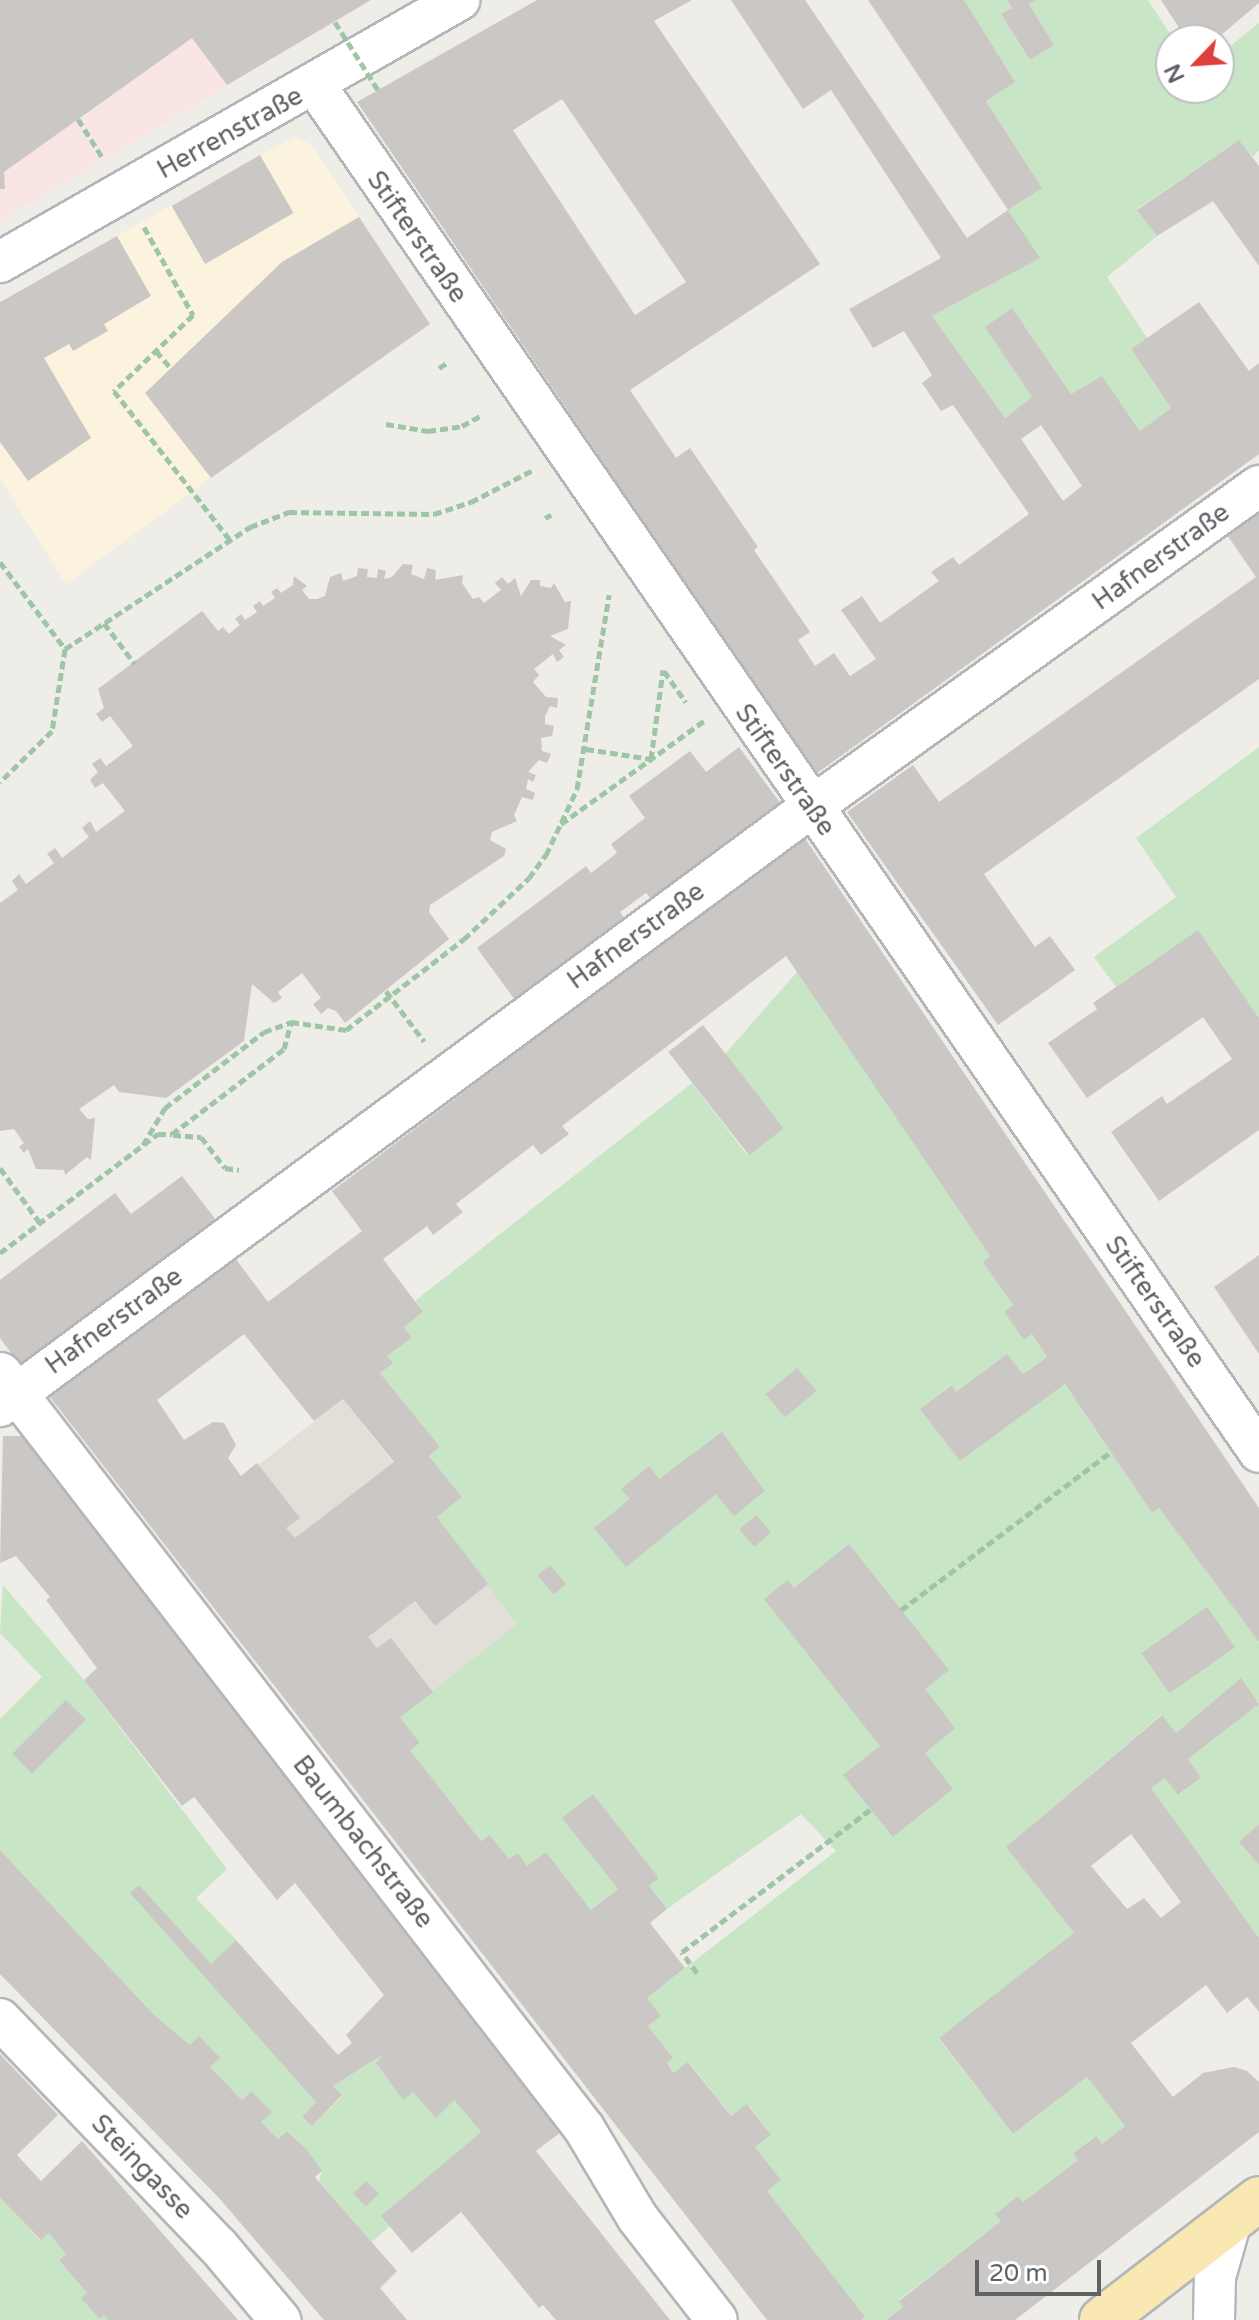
<!DOCTYPE html>
<meta charset="utf-8">
<style>
body{margin:0}
#map{position:relative;width:1259px;height:2320px;overflow:hidden;background:#efede7;font-family:"Varela Round",sans-serif}
div>[style]{position:absolute}
.commercial>*{inset:0;background:#fcf3df}
.education>*{inset:0;background:#e2ded8;transform-origin:0 0}
.medical>*{inset:0;background:#fae5e5}
.green>*{inset:0;background:#c8e5c5}
.building>*{inset:0;background:#cbc7c4;transform-origin:0 0}
.path>*{height:5px;margin-top:-2.5px;transform-origin:0;background:repeating-linear-gradient(90deg,#9ec6a6 0 8px,transparent 0 12px)}
.roads{filter:drop-shadow(2px 0 #b4b7ba) drop-shadow(-2px 0 #b4b7ba) drop-shadow(0 2px #b4b7ba) drop-shadow(0 -2px #b4b7ba)}
.minor>*{height:40px;margin:-20px;padding:0 20px;transform-origin:20px;border-radius:20px;background:#fff}
.major>*{height:44px;margin:-22px;padding:0 22px;transform-origin:22px;border-radius:22px;background:#f9e8b1}
.path-bridge>*{height:5px;margin-top:-2.5px;transform-origin:0;background:repeating-linear-gradient(90deg,#9ec6a6 0 8px,transparent 0 12px)}
span{translate:-50% -50%;white-space:nowrap;text-align:center;line-height:1.15;-webkit-text-stroke:8px #fff;paint-order:stroke}
.street-label{font-size:26px;color:#5e6266}
.north{position:absolute;left:1155px;top:24px;width:80px;height:80px;box-sizing:border-box;background:#fff;border:2px solid #bfc0c2;border-radius:50%;rotate:245deg;font-size:22px;font-weight:700;line-height:32px;text-align:center;color:#5e6266}
.north::after{content:'';display:block;margin:auto;width:28px;height:36px;background:#dd3f3f;clip-path:polygon(50% 0,100% 100%,50% 72%,0 100%)}
.scale{position:absolute;left:975px;top:2260px;width:126px;height:36px;box-sizing:border-box;border:4px solid #5e6266;border-top:0;padding-left:10px;font-size:24px;line-height:28px;white-space:nowrap;color:#5e6266;-webkit-text-stroke:6px #fff;paint-order:stroke}
</style>
<div id="map">
<div class="commercial">
<div style="clip-path:polygon(294px 137px,312px 145px,429px 325px,355px 372px,66px 584px,0 479px,0 301px)"></div>
</div>
<div class="education">
<div style="left:343px;top:1399px;width:286px;height:229px;rotate:52deg"></div>
</div>
<div class="medical">
<div style="clip-path:polygon(0 0,372px 0,0 221px)"></div>
</div>
<div class="green">
<div style="clip-path:polygon(964px 0,1007px 0,1012px 8px,1001px 14px,1030px 60px,1054px 45px,1029px 4px,1036px 0,1148px 0,1174px 40px,1171px 88px,1219px 88px,1219px 55px,1259px 23px,1259px 150px,1253px 157px,1239px 140px,1137px 209px,1157px 236px,1107px 277px,1147px 338px,1131px 349px,1171px 408px,1140px 431px,1102px 376px,1071px 394px,1012px 308px,986px 327px,1032px 397px,1005px 418px,932px 316px,1039px 258px,1008px 210px,1042px 188px,986px 101px)"></div>
<div style="clip-path:polygon(1259px 747px,1259px 1018px,1198px 930px,1116px 987px,1094px 957px,1176px 897px,1136px 838px)"></div>
<div style="clip-path:polygon(797px 972px,990px 1256px,983px 1262px,1013px 1305px,1005px 1313px,1024px 1339px,1032px 1334px,1047px 1357px,1023px 1374px,1007px 1354px,956px 1392px,951px 1385px,921px 1409px,960px 1461px,1065px 1384px,1152px 1513px,1159px 1508px,1259px 1642px,1259px 1703px,1240px 1679px,1176px 1733px,1161px 1715px,1006px 1847px,1074px 1933px,939px 2039px,1013px 2134px,1087px 2077px,1125px 2126px,1102px 2144px,1095px 2136px,1073px 2153px,1078px 2160px,1023px 2202px,1018px 2196px,996px 2213px,1001px 2221px,899px 2300px,903px 2307px,886px 2320px,861px 2320px,767px 2191px,780px 2180px,755px 2147px,771px 2135px,748px 2104px,731px 2116px,689px 2062px,673px 2073px,667px 2063px,673px 2058px,648px 2026px,661px 2016px,647px 1998px,836px 1851px,801px 1814px,667px 1909px,649px 1886px,659px 1878px,593px 1794px,563px 1818px,618px 1889px,591px 1910px,546px 1852px,527px 1866px,518px 1853px,509px 1859px,490px 1835px,481px 1841px,410px 1750px,420px 1743px,400px 1717px,517px 1624px,437px 1517px,462px 1497px,429px 1456px,440px 1447px,380px 1373px,392px 1363px,387px 1356px,412px 1338px,404px 1327px,423px 1312px,415px 1301px,692px 1083px,747px 1155px,782px 1129px,725px 1054px)"></div>
<div style="clip-path:polygon(3px 1585px,84px 1680px,227px 1869px,196px 1898px,236px 1940px,202px 1973px,316px 2102px,302px 2117px,312px 2126px,342px 2096px,333px 2086px,384px 2054px,454px 2100px,481px 2132px,382px 2216px,390px 2226px,372px 2242px,319px 2181px,322px 2171px,306px 2150px,288px 2131px,278px 2139px,261px 2122px,271px 2111px,251px 2091px,242px 2100px,210px 2067px,219px 2058px,190px 2045px,154px 2015px,0 1850px,0 1719px,42px 1677px,0 1633px)"></div>
<div style="clip-path:polygon(1259px 1704px,1259px 1824px,1239px 1842px,1259px 1865px,1259px 1938px,1151px 1788px,1165px 1778px,1179px 1795px,1201px 1778px,1188px 1759px)"></div>
<div style="clip-path:polygon(0 2198px,40px 2240px,49px 2233px,66px 2254px,59px 2260px,87px 2293px,82px 2298px,100px 2319px,104px 2315px,108px 2320px,0 2320px)"></div>
</div>
<div class="building">
<div style="clip-path:polygon(0 0,371px 0,227px 85px,192px 38px,4px 172px,5px 189px,0 189px)"></div>
<div style="clip-path:polygon(evenodd,537px 0,692px 0,654px 21px,820px 264px,630px 390px,676px 458px,690px 448px,758px 547px,754px 550px,810px 632px,798px 640px,815px 666px,834px 653px,850px 676px,876px 659px,841px 610px,862px 596px,880px 623px,939px 581px,931px 572px,953px 557px,959px 565px,1029px 514px,953px 405px,941px 411px,922px 383px,932px 375px,904px 331px,873px 348px,849px 309px,941px 258px,831px 90px,803px 109px,731px 0,805px 0,967px 238px,1008px 210px,868px 0,964px 0,1015px 82px,986px 101px,1042px 188px,1008px 210px,1040px 258px,932px 316px,1005px 418px,1032px 397px,985px 327px,1012px 308px,1071px 394px,1102px 376px,1140px 431px,1171px 408px,1131px 349px,1199px 302px,1249px 371px,1259px 363px,1259px 454px,816px 774px,357px 102px,537px 0,562px 99px,686px 282px,635px 315px,513px 130px,562px 99px,537px 0,1041px 425px,1082px 486px,1063px 501px,1021px 439px,1041px 425px)"></div>
<div style="clip-path:polygon(1007px 0,1036px 0,1029px 4px,1054px 45px,1030px 60px,1001px 14px,1012px 8px)"></div>
<div style="clip-path:polygon(1161px 0,1259px 0,1259px 3px,1215px 40px,1187px 40px)"></div>
<div style="clip-path:polygon(1239px 140px,1259px 166px,1259px 266px,1213px 201px,1157px 236px,1137px 210px)"></div>
<div style="left:260px;top:155px;width:67px;height:102px;rotate:60deg"></div>
<div style="clip-path:polygon(359px 217px,430px 324px,211px 478px,145px 393px,282px 262px)"></div>
<div style="clip-path:polygon(117px 236px,151px 296px,104px 324px,108px 331px,73px 351px,69px 344px,44px 358px,91px 438px,28px 481px,0 442px,0 302px)"></div>
<div style="clip-path:polygon(1259px 507px,1259px 679px,984px 874px,1035px 947px,1050px 936px,1075px 970px,998px 1025px,847px 812px,913px 765px,939px 802px,1256px 577px,1225px 532px)"></div>
<div style="clip-path:polygon(403px 564px,413px 565px,411px 574px,424px 579px,427px 568px,436px 570px,435px 580px,463px 575px,462px 583px,473px 599px,479px 597px,484px 603px,501px 590px,495px 583px,502px 577px,508px 584px,515px 578px,521px 596px,531px 580px,540px 580px,540px 586px,551px 588px,554px 583px,565px 602px,571px 601px,568px 629px,550px 636px,566px 645px,559px 650px,564px 657px,557px 662px,553px 654px,534px 669px,539px 675px,533px 682px,546px 697px,558px 698px,557px 708px,550px 706px,545px 716px,545px 724px,554px 726px,552px 736px,541px 738px,542px 751px,551px 754px,547px 763px,539px 760px,528px 772px,536px 775px,533px 782px,528px 779px,526px 789px,535px 793px,533px 800px,522px 797px,514px 815px,517px 821px,492px 832px,490px 840px,506px 849px,504px 856px,430px 905px,429px 912px,449px 939px,345px 1023px,336px 1011px,328px 1008px,321px 1014px,313px 1004px,321px 998px,302px 973px,278px 992px,282px 998px,274px 1003px,252px 984px,244px 1041px,166px 1098px,119px 1092px,114px 1085px,79px 1109px,88px 1119px,95px 1118px,91px 1160px,87px 1157px,65px 1175px,64px 1170px,36px 1169px,28px 1149px,24px 1153px,19px 1147px,24px 1143px,14px 1129px,0 1131px,0 903px,18px 890px,12px 881px,19px 874px,26px 884px,54px 863px,47px 854px,55px 848px,62px 858px,89px 837px,82px 828px,90px 821px,96px 832px,125px 811px,103px 783px,95px 788px,90px 780px,98px 772px,92px 764px,100px 758px,106px 766px,133px 746px,110px 716px,102px 722px,96px 714px,104px 708px,98px 689px,202px 611px,218px 631px,223px 627px,229px 634px,240px 625px,235px 619px,241px 614px,245px 620px,257px 612px,253px 606px,260px 601px,263px 606px,275px 598px,271px 592px,277px 588px,281px 593px,293px 585px,294px 576px,307px 586px,302px 590px,309px 599px,317px 599px,325px 596px,330px 577px,341px 573px,343px 581px,357px 576px,358px 568px,368px 569px,367px 577px,377px 578px,378px 569px,386px 571px,384px 579px,392px 577px)"></div>
<div style="clip-path:polygon(739px 747px,781px 804px,652px 900px,646px 893px,620px 912px,624px 918px,515px 1000px,477px 948px,586px 866px,591px 873px,617px 853px,611px 844px,645px 818px,629px 796px,690px 751px,706px 772px)"></div>
<div style="clip-path:polygon(evenodd,804px 837px,1259px 1508px,1259px 1642px,1159px 1508px,1152px 1513px,1065px 1384px,960px 1461px,920px 1409px,952px 1385px,956px 1392px,1007px 1354px,1023px 1374px,1047px 1357px,1032px 1334px,1024px 1340px,1004px 1312px,1013px 1305px,983px 1262px,990px 1256px,786px 956px,562px 1126px,569px 1134px,541px 1155px,533px 1145px,456px 1204px,463px 1212px,433px 1235px,427px 1226px,383px 1259px,423px 1312px,404px 1327px,412px 1338px,387px 1356px,393px 1363px,380px 1373px,440px 1447px,429px 1456px,462px 1497px,437px 1517px,488px 1584px,435px 1626px,415px 1601px,368px 1637px,377px 1648px,391px 1638px,433px 1692px,400px 1717px,420px 1743px,410px 1750px,481px 1841px,490px 1835px,509px 1859px,518px 1853px,527px 1866px,546px 1852px,591px 1910px,618px 1889px,562px 1818px,593px 1794px,659px 1878px,649px 1886px,667px 1909px,650px 1923px,685px 1968px,647px 1998px,661px 2016px,648px 2026px,673px 2058px,667px 2063px,673px 2073px,688px 2062px,731px 2116px,747px 2104px,771px 2135px,755px 2147px,781px 2180px,767px 2191px,865px 2317px,861px 2320px,767px 2320px,50px 1397px,235px 1258px,268px 1302px,362px 1231px,332px 1191px,804px 837px,244px 1334px,314px 1421px,343px 1399px,394px 1462px,295px 1538px,286px 1528px,300px 1518px,257px 1463px,241px 1476px,228px 1458px,236px 1445px,224px 1423px,213px 1422px,184px 1440px,157px 1400px,244px 1334px)"></div>
<div style="clip-path:polygon(1198px 930px,1259px 1018px,1259px 1130px,1159px 1201px,1111px 1132px,1162px 1096px,1167px 1104px,1232px 1059px,1203px 1017px,1087px 1098px,1048px 1043px,1097px 1009px,1093px 1003px)"></div>
<div style="left:703px;top:1025px;width:131px;height:44px;rotate:52deg"></div>
<div style="clip-path:polygon(182px 1176px,216px 1220px,21px 1366px,0 1338px,0 1280px,115px 1193px,131px 1214px)"></div>
<div style="clip-path:polygon(1259px 1255px,1259px 1354px,1214px 1287px)"></div>
<div style="left:797px;top:1368px;width:30px;height:41px;rotate:50deg"></div>
<div style="clip-path:polygon(722px 1432px,765px 1491px,734px 1516px,716px 1494px,626px 1567px,594px 1528px,630px 1499px,621px 1489px,649px 1466px,659px 1479px)"></div>
<div style="clip-path:polygon(3px 1436px,26px 1436px,561px 2132px,536px 2151px,670px 2320px,556px 2320px,543px 2305px,539px 2308px,461px 2212px,412px 2253px,381px 2216px,481px 2132px,454px 2100px,436px 2118px,413px 2092px,403px 2100px,376px 2063px,384px 2054px,333px 2086px,342px 2095px,312px 2126px,302px 2117px,316px 2102px,130px 1893px,139px 1885px,211px 1964px,236px 1940px,338px 2055px,352px 2043px,346px 2035px,384px 1995px,295px 1883px,277px 1900px,194px 1797px,182px 1806px,84px 1680px,97px 1668px,46px 1600px,50px 1597px,16px 1556px,0 1563px)"></div>
<div style="left:756px;top:1515px;width:23px;height:22px;rotate:49deg"></div>
<div style="clip-path:polygon(849px 1544px,949px 1670px,925px 1689px,955px 1728px,925px 1753px,953px 1789px,893px 1837px,843px 1775px,880px 1746px,764px 1599px,788px 1580px,794px 1588px)"></div>
<div style="left:550px;top:1565px;width:25px;height:16px;rotate:50deg"></div>
<div style="left:1207px;top:1607px;width:49px;height:80px;rotate:55deg"></div>
<div style="clip-path:polygon(evenodd,1241px 1678px,1259px 1704px,1188px 1759px,1201px 1778px,1178px 1795px,1165px 1778px,1151px 1788px,1259px 1938px,1259px 2012px,1247px 1997px,1227px 2013px,1206px 1985px,1131px 2043px,1173px 2097px,1203px 2073px,1234px 2067px,1247px 2071px,1259px 2082px,1259px 2132px,1015px 2320px,886px 2320px,903px 2307px,899px 2301px,1001px 2221px,995px 2214px,1018px 2196px,1023px 2202px,1078px 2160px,1073px 2153px,1096px 2136px,1102px 2144px,1125px 2126px,1087px 2077px,1013px 2134px,939px 2038px,1074px 1933px,1006px 1847px,1162px 1715px,1176px 1733px,1241px 1678px,1131px 1834px,1181px 1902px,1161px 1918px,1144px 1898px,1127px 1909px,1091px 1866px,1131px 1834px)"></div>
<div style="left:66px;top:1700px;width:28px;height:76px;rotate:45deg"></div>
<div style="clip-path:polygon(1259px 1824px,1259px 1865px,1239px 1842px)"></div>
<div style="clip-path:polygon(0 1850px,154px 2015px,190px 2045px,199px 2036px,220px 2058px,210px 2067px,242px 2100px,251px 2091px,272px 2112px,261px 2122px,278px 2139px,287px 2131px,307px 2150px,322px 2171px,315px 2177px,397px 2271px,380px 2288px,407px 2320px,324px 2320px,219px 2198px,0 1974px)"></div>
<div style="clip-path:polygon(0 2054px,58px 2115px,17px 2155px,41px 2181px,82px 2141px,238px 2320px,108px 2320px,104px 2315px,100px 2319px,81px 2298px,87px 2293px,59px 2260px,66px 2254px,49px 2233px,41px 2240px,0 2198px)"></div>
<div style="left:366px;top:2181px;width:18px;height:18px;rotate:45deg"></div>
</div>
<div class="path">
<div style="left:78px;top:119px;width:45px;rotate:57.7deg"></div>
<div style="left:144px;top:227px;width:101px;rotate:60.9deg"></div>
<div style="left:193px;top:315px;width:110px;rotate:136.1deg"></div>
<div style="left:114px;top:391px;width:189px;rotate:52.1deg"></div>
<div style="left:156px;top:351px;width:23px;rotate:49deg"></div>
<div style="left:439px;top:368px;width:9px;rotate:-32deg"></div>
<div style="left:386px;top:424px;width:43px;rotate:9.5deg"></div>
<div style="left:428px;top:431px;width:34px;rotate:-8deg"></div>
<div style="left:462px;top:426px;width:23px;rotate:-29deg"></div>
<div style="left:545px;top:518px;width:7px;rotate:-27deg"></div>
<div style="left:0;top:562px;width:109px;rotate:53.2deg"></div>
<div style="left:65px;top:649px;width:83px;rotate:99deg"></div>
<div style="left:52px;top:731px;width:73px;rotate:135.6deg"></div>
<div style="left:104px;top:623px;width:51px;rotate:52.9deg"></div>
<div style="left:65px;top:649px;width:222px;rotate:-33.4deg"></div>
<div style="left:250px;top:527px;width:42px;rotate:-21deg"></div>
<div style="left:289px;top:512px;width:145px;rotate:0.8deg"></div>
<div style="left:434px;top:514px;width:39px;rotate:-18deg"></div>
<div style="left:471px;top:502px;width:70px;rotate:-27.3deg"></div>
<div style="left:664px;top:671px;width:38px;rotate:55deg"></div>
<div style="left:586px;top:749px;width:66px;rotate:8.7deg"></div>
<div style="left:651px;top:759px;width:90px;rotate:-82.3deg"></div>
<div style="left:561px;top:824px;width:178px;rotate:-35.8deg"></div>
<div style="left:386px;top:991px;width:63px;rotate:52.8deg"></div>
<div style="left:173px;top:1135px;width:28px;rotate:4deg"></div>
<div style="left:201px;top:1137px;width:39px;rotate:52deg"></div>
<div style="left:225px;top:1168px;width:14px;rotate:8deg"></div>
<div style="left:143px;top:1145px;width:43px;rotate:-59.3deg"></div>
<div style="left:165px;top:1108px;width:125px;rotate:-37.5deg"></div>
<div style="left:264px;top:1032px;width:29px;rotate:-20deg"></div>
<div style="left:291px;top:1022px;width:56px;rotate:8.3deg"></div>
<div style="left:346px;top:1030px;width:149px;rotate:-37.6deg"></div>
<div style="left:464px;top:939px;width:89px;rotate:-43.2deg"></div>
<div style="left:529px;top:878px;width:29px;rotate:-54deg"></div>
<div style="left:546px;top:855px;width:73px;rotate:-64.8deg"></div>
<div style="left:577px;top:789px;width:197px;rotate:-80.6deg"></div>
<div style="left:0;top:1168px;width:68px;rotate:54deg"></div>
<div style="left:0;top:1253px;width:198px;rotate:-37deg"></div>
<div style="left:158px;top:1134px;width:14px"></div>
<div style="left:172px;top:1134px;width:141px;rotate:-37.2deg"></div>
<div style="left:284px;top:1049px;width:28px;rotate:-75deg"></div>
<div style="left:901px;top:1610px;width:263px;rotate:-37deg"></div>
<div style="left:697px;top:1973px;width:26px;rotate:-126deg"></div>
<div style="left:682px;top:1952px;width:237px;rotate:-37.1deg"></div>
</div>
<div class="roads">
<div class="minor">
<div style="left:315px;top:85px;width:1661px;rotate:55.37deg"></div>
<div style="left:0;top:262px;width:529px;rotate:-29.72deg"></div>
<div style="left:1px;top:1373px;width:954px;rotate:52.33deg"></div>
<div style="left:584px;top:2128px;width:104px;rotate:59.2deg"></div>
<div style="left:637px;top:2217px;width:130px;rotate:52.2deg"></div>
<div style="left:0;top:1406px;width:988px;rotate:-36.44deg"></div>
<div style="left:795px;top:819px;width:571px;rotate:-35.67deg"></div>
<div style="left:0;top:2019px;width:315px;rotate:46.2deg"></div>
<div style="left:218px;top:2246px;width:97px;rotate:50deg"></div>
<div style="left:1214px;top:2320px;width:43px;rotate:-88.7deg"></div>
<div style="left:1215px;top:2277px;width:58px;rotate:-74.1deg"></div>
</div>
<div class="major">
<div style="left:1102px;top:2320px;width:198px;rotate:-37.6deg"></div>
</div>
</div>
<div class="path-bridge">
<div style="left:335px;top:22px;width:80px;rotate:57.7deg"></div>
</div>
<div class="street-label">
<span style="left:230px;top:133px;rotate:-29deg">Herrenstraße</span>
<span style="left:417px;top:237px;rotate:55deg">Stifterstraße</span>
<span style="left:1161px;top:557px;rotate:-36deg">Hafnerstraße</span>
<span style="left:785px;top:770px;rotate:55deg">Stifterstraße</span>
<span style="left:636px;top:936px;rotate:-36deg">Hafnerstraße</span>
<span style="left:1155px;top:1302px;rotate:55deg">Stifterstraße</span>
<span style="left:114px;top:1321px;rotate:-36deg">Hafnerstraße</span>
<span style="left:363px;top:1842px;rotate:52deg">Baumbachstraße</span>
<span style="left:142px;top:2167px;rotate:46deg">Steingasse</span>
</div>
<div class="north">N</div>
<div class="scale">20 m</div>
</div>
